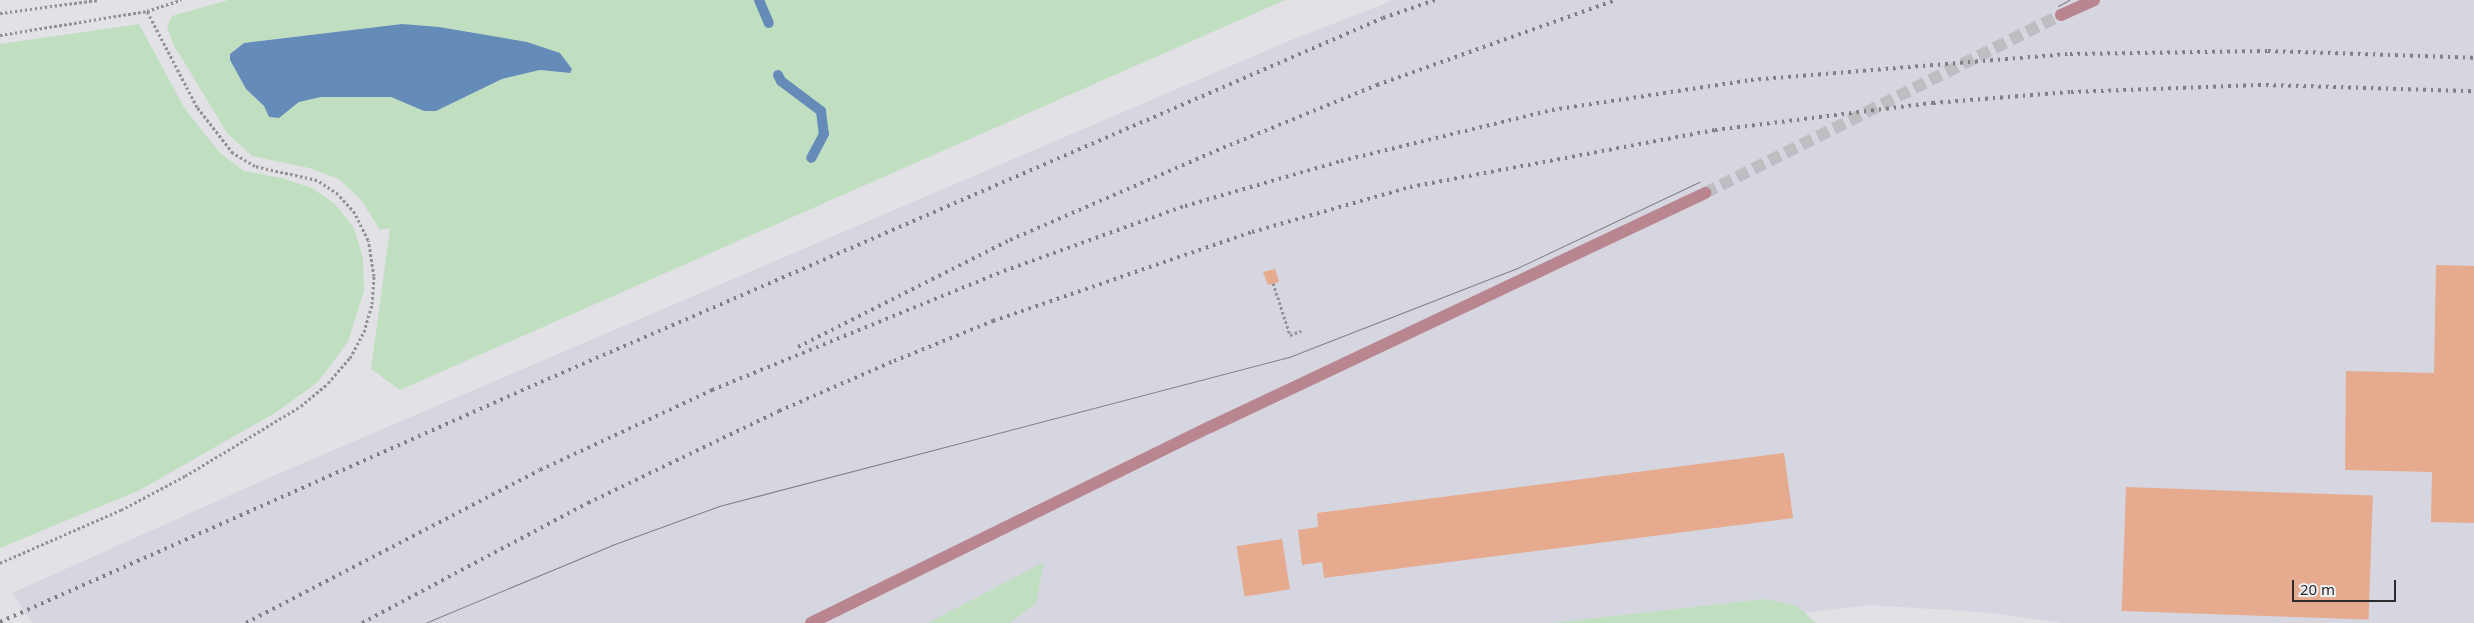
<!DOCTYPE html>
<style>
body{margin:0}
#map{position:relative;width:2474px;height:623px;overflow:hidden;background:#e2e2e6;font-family:"Noto Sans",sans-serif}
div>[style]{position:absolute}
.built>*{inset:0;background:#d6d6e1}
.green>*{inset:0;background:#c0dfc0}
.water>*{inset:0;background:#658cb9}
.stream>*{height:10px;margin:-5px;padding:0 5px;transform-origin:5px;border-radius:5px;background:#658cb9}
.building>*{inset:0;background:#e6aa8e;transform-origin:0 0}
.minor-tunnel>*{height:12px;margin-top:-6px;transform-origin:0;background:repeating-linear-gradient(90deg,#bdbec1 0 12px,transparent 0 18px)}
.path>*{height:3px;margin-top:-1.5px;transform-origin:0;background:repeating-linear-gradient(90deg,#929295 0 2.5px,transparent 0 5px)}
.minor>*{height:12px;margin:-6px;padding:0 6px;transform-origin:6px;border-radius:6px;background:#b98690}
.tram>*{height:1px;margin:-0.5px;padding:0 0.5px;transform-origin:0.5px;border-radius:0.5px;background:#808083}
.rail>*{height:4px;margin-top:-2px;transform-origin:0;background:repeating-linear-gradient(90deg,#808083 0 2.5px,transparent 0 7.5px)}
span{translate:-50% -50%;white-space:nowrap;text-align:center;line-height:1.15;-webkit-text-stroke:5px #efeff3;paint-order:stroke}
.scale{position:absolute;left:2292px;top:580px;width:104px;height:22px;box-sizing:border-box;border:2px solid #2b2c2d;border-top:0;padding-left:6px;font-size:15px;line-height:18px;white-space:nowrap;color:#2b2c2d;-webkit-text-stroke:4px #efeff3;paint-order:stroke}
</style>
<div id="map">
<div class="built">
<div style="clip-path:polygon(1394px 0,2474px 0,2474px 623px,2061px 623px,1991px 613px,1871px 605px,1723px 623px,32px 623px,12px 593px,268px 478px,1291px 40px)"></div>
</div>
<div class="green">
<div style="clip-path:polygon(evenodd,228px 0,1285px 0,400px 390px,371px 369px,390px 228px,380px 230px,361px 200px,339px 179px,309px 168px,252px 156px,227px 133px,173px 44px,167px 26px,172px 16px,228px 0,402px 24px,570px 73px,540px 70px,502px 79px,436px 111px,424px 111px,391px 97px,321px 97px,299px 102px,279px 118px,269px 117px,264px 106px,246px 89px,230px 60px,230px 54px,244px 43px,402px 24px)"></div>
<div style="clip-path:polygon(139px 24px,185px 109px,220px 153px,244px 171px,282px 178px,312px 188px,335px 204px,354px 228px,363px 258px,364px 291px,348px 342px,318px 382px,275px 413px,140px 490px,0 548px,0 44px)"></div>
<div style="clip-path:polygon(1044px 562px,1036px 603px,1010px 623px,928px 623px)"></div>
<div style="clip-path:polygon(1765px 599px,1797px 606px,1816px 623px,1552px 623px)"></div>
</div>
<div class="water">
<div style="clip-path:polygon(402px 24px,439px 27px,527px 42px,560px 53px,572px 69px,570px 73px,540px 70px,502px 79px,436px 111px,424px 111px,391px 97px,321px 97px,299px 102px,279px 118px,269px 117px,264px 106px,246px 89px,230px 60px,230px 54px,244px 43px)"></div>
</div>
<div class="stream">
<div style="left:759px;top:0;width:25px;rotate:67deg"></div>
<div style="left:778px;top:75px;width:7px;rotate:63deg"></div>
<div style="left:781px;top:81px;width:50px;rotate:36.9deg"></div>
<div style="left:821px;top:111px;width:23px;rotate:83deg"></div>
<div style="left:824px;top:134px;width:27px;rotate:118deg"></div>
</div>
<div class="building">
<div style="clip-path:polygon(2436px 265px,2474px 266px,2474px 523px,2431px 522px,2432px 472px,2345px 470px,2346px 371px,2434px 373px)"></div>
<div style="clip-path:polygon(1275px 269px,1279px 282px,1268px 285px,1263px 272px)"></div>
<div style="clip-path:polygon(1784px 453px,1793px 518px,1324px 578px,1322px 562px,1302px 565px,1298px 530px,1318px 527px,1317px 513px)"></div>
<div style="left:2126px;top:487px;width:247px;height:124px;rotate:2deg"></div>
<div style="left:1282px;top:539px;width:51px;height:46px;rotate:81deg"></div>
</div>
<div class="minor-tunnel">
<div style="left:1705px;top:193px;width:398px;rotate:-26.6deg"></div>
</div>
<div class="path">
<div style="left:0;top:13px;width:99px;rotate:-7.6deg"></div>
<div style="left:0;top:35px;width:149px;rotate:-9.3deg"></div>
<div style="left:147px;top:11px;width:36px;rotate:-18deg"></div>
<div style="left:1273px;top:283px;width:55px;rotate:71.9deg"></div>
<div style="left:1290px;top:335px;width:12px;rotate:-20deg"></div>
<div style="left:0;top:563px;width:132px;rotate:-23.7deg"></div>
<div style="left:121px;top:510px;width:72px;rotate:-28deg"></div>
<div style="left:185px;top:476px;width:135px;rotate:-31.1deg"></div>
<div style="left:301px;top:406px;width:35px;rotate:-40deg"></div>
<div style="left:328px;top:383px;width:33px;rotate:-49deg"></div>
<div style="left:350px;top:358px;width:30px;rotate:-62deg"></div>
<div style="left:364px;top:332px;width:29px;rotate:-74deg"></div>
<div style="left:372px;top:304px;width:28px;rotate:-86deg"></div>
<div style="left:374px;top:276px;width:36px;rotate:-99deg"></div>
<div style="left:368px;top:240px;width:30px;rotate:-116deg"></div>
<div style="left:355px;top:213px;width:25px;rotate:-132deg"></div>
<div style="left:338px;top:194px;width:25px;rotate:-146deg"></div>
<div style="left:317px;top:180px;width:64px;rotate:-167.3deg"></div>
<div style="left:255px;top:166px;width:26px;rotate:-149deg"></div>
<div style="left:233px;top:153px;width:58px;rotate:-128deg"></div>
<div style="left:197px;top:107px;width:108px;rotate:-117.5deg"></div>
</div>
<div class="minor">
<div style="left:2061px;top:15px;width:36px;rotate:-24deg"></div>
<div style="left:811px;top:623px;width:445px;rotate:-26.2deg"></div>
<div style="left:1210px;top:427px;width:548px;rotate:-25.3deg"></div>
</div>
<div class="tram">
<div style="left:2058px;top:6px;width:13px;rotate:-29deg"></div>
<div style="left:425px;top:623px;width:203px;rotate:-22.6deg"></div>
<div style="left:612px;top:545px;width:114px;rotate:-20deg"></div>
<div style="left:719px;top:506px;width:589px;rotate:-14.65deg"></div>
<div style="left:1289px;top:357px;width:243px;rotate:-21.3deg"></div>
<div style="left:1515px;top:269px;width:204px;rotate:-25.3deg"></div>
</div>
<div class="rail">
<div style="left:798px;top:347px;width:237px;rotate:-26.8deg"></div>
<div style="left:1010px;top:240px;width:240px;rotate:-23.4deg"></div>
<div style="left:1230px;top:145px;width:159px;rotate:-22.2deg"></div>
<div style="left:1377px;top:85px;width:254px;rotate:-19.6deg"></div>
<div style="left:0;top:622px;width:592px;rotate:-23.92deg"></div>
<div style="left:541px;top:382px;width:917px;rotate:-23.38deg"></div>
<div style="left:1383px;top:18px;width:55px;rotate:-19.1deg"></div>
<div style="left:246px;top:623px;width:331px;rotate:-27.5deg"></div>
<div style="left:540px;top:470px;width:190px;rotate:-24.9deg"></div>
<div style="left:712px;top:390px;width:315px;rotate:-22.2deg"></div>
<div style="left:1004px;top:271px;width:192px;rotate:-19.8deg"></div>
<div style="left:1185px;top:206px;width:162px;rotate:-16.1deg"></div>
<div style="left:1341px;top:161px;width:217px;rotate:-13.6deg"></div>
<div style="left:1552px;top:110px;width:201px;rotate:-8.6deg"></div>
<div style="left:1751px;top:80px;width:320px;rotate:-4.7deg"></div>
<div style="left:2070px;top:54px;width:198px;rotate:-0.9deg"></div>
<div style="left:2268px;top:51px;width:206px;rotate:1.9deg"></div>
<div style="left:362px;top:623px;width:256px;rotate:-28deg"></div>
<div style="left:588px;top:503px;width:212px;rotate:-25.7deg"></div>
<div style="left:779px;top:411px;width:125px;rotate:-23.5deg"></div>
<div style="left:894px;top:361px;width:107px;rotate:-22deg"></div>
<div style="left:993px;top:321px;width:274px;rotate:-19deg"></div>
<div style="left:1252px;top:232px;width:164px;rotate:-15.9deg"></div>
<div style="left:1410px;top:187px;width:310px;rotate:-10.6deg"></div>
<div style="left:1715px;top:130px;width:220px;rotate:-7.1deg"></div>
<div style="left:1933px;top:103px;width:138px;rotate:-4.6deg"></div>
<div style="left:2071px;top:92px;width:195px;rotate:-2.1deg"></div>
<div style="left:2266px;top:85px;width:208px;rotate:1.7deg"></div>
</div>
<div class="scale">20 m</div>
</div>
